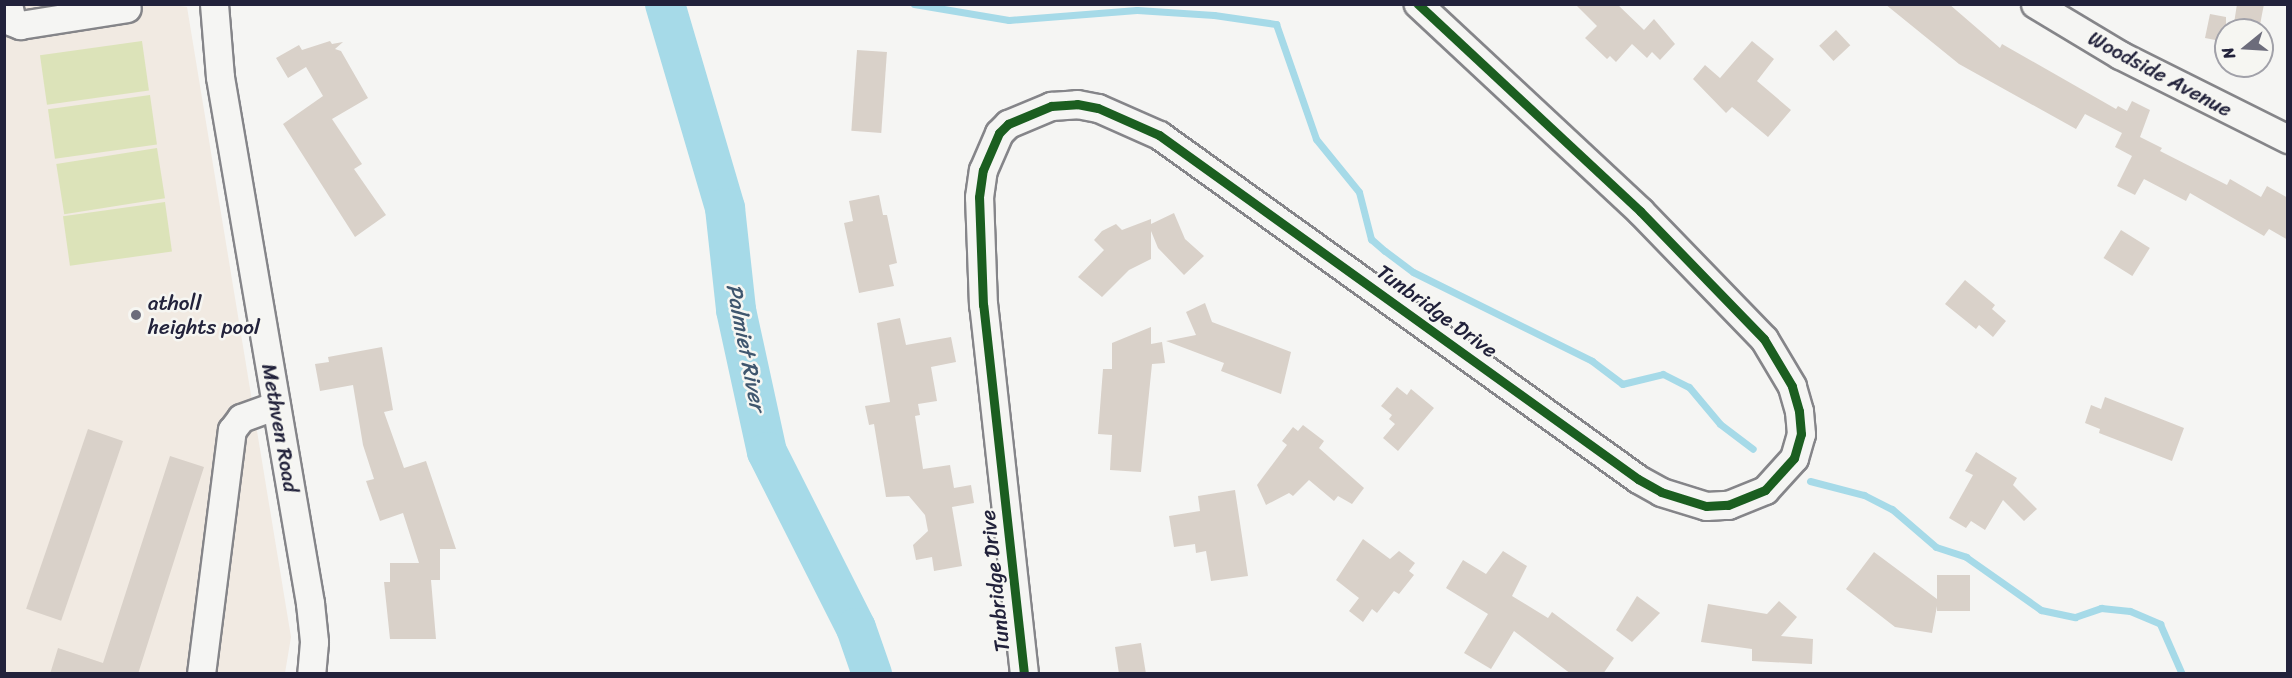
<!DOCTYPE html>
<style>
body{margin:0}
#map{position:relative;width:2292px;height:678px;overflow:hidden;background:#f5f5f3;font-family:Sriracha,sans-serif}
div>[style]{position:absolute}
.built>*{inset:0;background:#f1eae2}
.green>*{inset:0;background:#dce3b9;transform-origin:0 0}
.stream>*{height:7px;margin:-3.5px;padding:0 3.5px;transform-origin:3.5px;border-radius:3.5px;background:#a6dae8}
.river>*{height:40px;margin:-20px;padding:0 20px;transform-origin:20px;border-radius:20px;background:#a6dae8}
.building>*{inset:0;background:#d9d1c9;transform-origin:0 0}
.roads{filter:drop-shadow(2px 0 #858589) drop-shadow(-2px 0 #858589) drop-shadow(0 2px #858589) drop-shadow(0 -2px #858589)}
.minor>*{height:27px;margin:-13.5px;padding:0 13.5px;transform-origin:13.5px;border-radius:13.5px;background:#f5f5f3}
.cycleway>*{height:9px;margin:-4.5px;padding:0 4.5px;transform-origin:4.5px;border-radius:4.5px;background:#1b5e20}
.dots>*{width:16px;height:16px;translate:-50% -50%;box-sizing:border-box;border:3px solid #f6f6f2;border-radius:50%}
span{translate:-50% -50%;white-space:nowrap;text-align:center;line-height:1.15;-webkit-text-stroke:5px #f6f6f2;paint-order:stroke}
.street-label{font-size:21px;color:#22223b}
.poi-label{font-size:21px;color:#22223b}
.left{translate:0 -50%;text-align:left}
.water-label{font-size:22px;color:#3f566e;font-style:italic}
.frame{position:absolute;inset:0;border:6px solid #22223b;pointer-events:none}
.north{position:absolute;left:2214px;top:18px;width:60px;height:60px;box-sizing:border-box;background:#f6f6f2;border:2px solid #a1a1a9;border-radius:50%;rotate:252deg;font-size:16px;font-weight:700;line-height:24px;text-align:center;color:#22223b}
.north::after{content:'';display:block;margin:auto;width:21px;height:27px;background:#6c6c7b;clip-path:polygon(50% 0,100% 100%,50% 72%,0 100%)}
</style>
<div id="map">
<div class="built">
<div style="clip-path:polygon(167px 4px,187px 7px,291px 637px,285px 673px,5px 673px,4px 5px)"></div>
</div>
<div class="green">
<div style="left:142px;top:41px;width:50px;height:103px;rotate:82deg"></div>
<div style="left:150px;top:95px;width:50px;height:103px;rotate:82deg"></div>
<div style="left:157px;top:148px;width:51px;height:102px;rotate:81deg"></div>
<div style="left:165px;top:202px;width:50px;height:103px;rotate:82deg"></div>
</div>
<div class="stream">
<div style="left:914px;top:4px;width:96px;rotate:9.6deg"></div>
<div style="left:1009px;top:20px;width:128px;rotate:-4.5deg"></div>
<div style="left:1137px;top:10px;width:77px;rotate:3.7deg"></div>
<div style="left:1214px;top:15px;width:63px;rotate:8.3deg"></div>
<div style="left:1276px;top:24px;width:122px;rotate:70.8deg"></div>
<div style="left:1316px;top:139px;width:68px;rotate:50.9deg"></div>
<div style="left:1359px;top:192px;width:49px;rotate:75.7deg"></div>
<div style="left:1371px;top:239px;width:18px;rotate:41deg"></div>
<div style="left:1385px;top:251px;width:35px;rotate:37deg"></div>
<div style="left:1413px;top:272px;width:200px;rotate:26.4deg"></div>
<div style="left:1592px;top:361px;width:38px;rotate:37deg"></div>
<div style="left:1622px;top:384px;width:42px;rotate:-13.7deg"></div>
<div style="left:1663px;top:374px;width:29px;rotate:27deg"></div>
<div style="left:1689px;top:387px;width:48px;rotate:50deg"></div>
<div style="left:1720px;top:424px;width:41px;rotate:37.1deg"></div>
<div style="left:1810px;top:481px;width:56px;rotate:14.5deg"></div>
<div style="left:1864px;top:495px;width:31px;rotate:27deg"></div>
<div style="left:1892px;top:509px;width:58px;rotate:40.8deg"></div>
<div style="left:1936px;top:547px;width:32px;rotate:18deg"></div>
<div style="left:1966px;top:557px;width:92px;rotate:35.2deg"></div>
<div style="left:2041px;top:610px;width:35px;rotate:12deg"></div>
<div style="left:2075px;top:617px;width:28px;rotate:-19deg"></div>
<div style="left:2101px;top:608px;width:29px;rotate:6deg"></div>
<div style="left:2130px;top:611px;width:33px;rotate:23deg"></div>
<div style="left:2160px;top:624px;width:55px;rotate:66.3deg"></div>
</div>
<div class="river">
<div style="left:665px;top:4px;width:213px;rotate:73.6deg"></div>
<div style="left:725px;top:208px;width:103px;rotate:83.8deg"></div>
<div style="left:736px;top:310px;width:145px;rotate:77.7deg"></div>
<div style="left:767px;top:452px;width:197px;rotate:63.2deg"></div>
<div style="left:856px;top:628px;width:49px;rotate:70.8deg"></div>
</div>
<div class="building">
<div style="clip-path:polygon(1575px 4px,1617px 4px,1644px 30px,1654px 19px,1675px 44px,1660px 60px,1652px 52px,1647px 58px,1632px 44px,1616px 62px,1610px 56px,1607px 59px,1585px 38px,1597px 26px)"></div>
<div style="clip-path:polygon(1885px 4px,1949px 4px,2000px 48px,2002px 44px,2116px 109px,2118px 106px,2127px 111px,2132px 101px,2150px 110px,2140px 137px,2162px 148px,2160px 151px,2227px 185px,2230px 179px,2261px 197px,2267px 186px,2288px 198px,2288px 240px,2269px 229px,2264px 236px,2190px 193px,2186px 201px,2144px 179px,2135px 195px,2117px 186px,2132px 156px,2115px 147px,2122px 133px,2085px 114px,2076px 129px,1959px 64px)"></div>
<div style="clip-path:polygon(2237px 4px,2264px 4px,2259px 30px,2233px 30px)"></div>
<div style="clip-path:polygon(2210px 14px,2226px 17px,2226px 42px,2205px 38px)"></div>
<div style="left:1836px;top:30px;width:21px;height:23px;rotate:47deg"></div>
<div style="clip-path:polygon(330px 41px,332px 44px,343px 42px,335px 49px,341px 51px,368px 98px,332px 119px,362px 164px,354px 169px,386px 215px,355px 237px,283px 124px,323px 96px,306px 67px,288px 78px,276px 58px,299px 45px,302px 50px)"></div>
<div style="clip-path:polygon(1752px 41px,1774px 59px,1757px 81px,1791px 110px,1768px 137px,1732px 107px,1726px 113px,1693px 79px,1705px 65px,1720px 78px)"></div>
<div style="left:857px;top:50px;width:30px;height:81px;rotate:4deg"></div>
<div style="clip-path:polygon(879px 195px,883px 215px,887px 215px,897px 263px,889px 265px,894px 286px,859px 293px,844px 223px,853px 221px,849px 201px)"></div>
<div style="clip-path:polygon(1174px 213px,1185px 239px,1204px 256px,1184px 275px,1158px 248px,1151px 231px,1151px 259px,1129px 270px,1102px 297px,1078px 277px,1104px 250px,1094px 240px,1102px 231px,1116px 224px,1122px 230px,1151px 219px,1151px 224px)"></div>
<div style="left:2121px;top:230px;width:34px;height:33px;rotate:32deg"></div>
<div style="clip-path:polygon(1965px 280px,1995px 305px,1992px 309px,2006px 321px,1993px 337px,1979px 325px,1976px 329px,1945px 304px)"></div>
<div style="clip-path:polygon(1205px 303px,1212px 322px,1291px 352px,1281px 394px,1221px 371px,1224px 363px,1166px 341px,1196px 335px,1186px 312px)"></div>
<div style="clip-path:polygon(900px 318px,906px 345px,951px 337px,956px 362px,931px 367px,937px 401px,918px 404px,920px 415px,915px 416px,923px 469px,950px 465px,954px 488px,971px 485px,974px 503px,952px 507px,962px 566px,934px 571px,932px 557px,916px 560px,913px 545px,928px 531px,925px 515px,909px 496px,886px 497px,874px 424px,869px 425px,865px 406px,890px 402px,877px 323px)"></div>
<div style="clip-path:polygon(1151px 327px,1151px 344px,1162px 342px,1165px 363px,1152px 364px,1141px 472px,1110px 470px,1112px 435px,1098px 434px,1103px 369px,1112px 369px,1112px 343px)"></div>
<div style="clip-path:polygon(382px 347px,393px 410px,384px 412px,404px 468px,426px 461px,456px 549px,440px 549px,440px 580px,431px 580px,436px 639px,390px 639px,384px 582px,390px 582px,390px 563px,419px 563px,403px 513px,380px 521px,366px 481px,374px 479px,363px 445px,353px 385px,320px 391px,315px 364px,329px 362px,328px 357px)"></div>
<div style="clip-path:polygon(1397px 387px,1407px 395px,1411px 389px,1434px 408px,1398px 451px,1383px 438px,1395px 424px,1389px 419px,1392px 415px,1381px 406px)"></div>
<div style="clip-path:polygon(2105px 397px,2184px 428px,2172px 461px,2099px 433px,2100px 429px,2085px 423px,2091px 405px,2101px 409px)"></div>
<div style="clip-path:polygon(1303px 425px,1324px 441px,1319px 448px,1364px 488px,1352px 504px,1338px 496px,1334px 501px,1309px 480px,1293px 496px,1289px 493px,1266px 505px,1257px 485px,1287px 445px,1282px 441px,1293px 427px,1298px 431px)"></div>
<div style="left:88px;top:429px;width:37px;height:190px;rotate:19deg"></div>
<div style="clip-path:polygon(1976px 452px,2017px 478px,2013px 485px,2037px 509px,2024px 521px,2003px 500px,1985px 530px,1971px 521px,1966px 528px,1949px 518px,1973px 475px,1965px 471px)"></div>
<div style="clip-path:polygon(170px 456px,204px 467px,138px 674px,50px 674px,58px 648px,103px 663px)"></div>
<div style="clip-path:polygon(1235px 490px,1248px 576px,1211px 581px,1206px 551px,1196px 553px,1195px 544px,1174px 547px,1169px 516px,1200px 511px,1198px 496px)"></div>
<div style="clip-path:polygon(1363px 539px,1390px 559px,1399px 551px,1415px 563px,1409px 571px,1414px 575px,1399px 594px,1394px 591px,1377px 613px,1372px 609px,1363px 622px,1349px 611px,1359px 598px,1336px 580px)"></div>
<div style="clip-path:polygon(1503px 551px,1527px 566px,1512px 596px,1548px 618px,1552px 612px,1614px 658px,1603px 674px,1571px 674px,1514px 631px,1491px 669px,1464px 653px,1488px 614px,1446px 588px,1463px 560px,1486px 574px)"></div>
<div style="clip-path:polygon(1874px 552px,1937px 599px,1937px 575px,1970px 575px,1970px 611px,1937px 611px,1937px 606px,1932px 633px,1895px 627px,1846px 589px)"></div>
<div style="clip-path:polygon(1637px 596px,1660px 613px,1632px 642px,1616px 630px)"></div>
<div style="clip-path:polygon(1779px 601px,1797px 617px,1781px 636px,1813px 639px,1812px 664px,1752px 661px,1752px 649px,1701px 642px,1708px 604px,1767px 614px)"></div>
<div style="clip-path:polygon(1141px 643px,1146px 674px,1119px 674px,1115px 647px)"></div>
</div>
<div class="roads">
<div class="minor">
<div style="left:8px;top:4px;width:18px;rotate:77deg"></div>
<div style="left:12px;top:22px;width:9px;rotate:21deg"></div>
<div style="left:20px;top:25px;width:108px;rotate:-9deg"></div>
<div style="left:214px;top:4px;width:73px;rotate:85.3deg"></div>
<div style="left:220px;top:77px;width:534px;rotate:80.29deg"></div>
<div style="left:310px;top:603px;width:39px;rotate:84deg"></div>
<div style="left:314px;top:642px;width:32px;rotate:95deg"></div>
<div style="left:2035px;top:4px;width:99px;rotate:31deg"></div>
<div style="left:2120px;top:55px;width:188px;rotate:26.6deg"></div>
<div style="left:201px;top:674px;width:246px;rotate:-82.8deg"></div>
<div style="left:232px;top:430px;width:15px;rotate:-53deg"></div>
<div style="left:241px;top:418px;width:37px;rotate:-20deg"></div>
<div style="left:1024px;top:674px;width:371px;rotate:-96.3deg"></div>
<div style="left:983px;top:305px;width:108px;rotate:-92.1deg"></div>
<div style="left:979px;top:197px;width:27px;rotate:-82deg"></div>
<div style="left:983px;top:170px;width:40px;rotate:-66.6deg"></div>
<div style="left:999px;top:133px;width:13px;rotate:-45deg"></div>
<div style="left:1008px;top:124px;width:47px;rotate:-22.7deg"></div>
<div style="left:1051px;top:106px;width:26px;rotate:-4deg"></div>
<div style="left:1077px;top:104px;width:21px;rotate:11deg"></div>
<div style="left:1098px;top:108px;width:67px;rotate:23.9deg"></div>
<div style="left:1159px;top:135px;width:590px;rotate:35.68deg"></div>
<div style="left:1638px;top:479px;width:26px;rotate:29deg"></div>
<div style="left:1661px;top:492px;width:47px;rotate:17.3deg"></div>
<div style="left:1706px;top:506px;width:22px;rotate:-3deg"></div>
<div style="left:1728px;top:505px;width:40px;rotate:-22deg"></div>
<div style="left:1765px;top:490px;width:43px;rotate:-47.8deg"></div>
<div style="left:1794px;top:458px;width:25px;rotate:-74deg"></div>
<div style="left:1801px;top:434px;width:23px;rotate:-95deg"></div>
<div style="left:1799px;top:411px;width:26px;rotate:-106deg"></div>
<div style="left:1792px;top:386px;width:55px;rotate:-120.8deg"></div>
<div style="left:1764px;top:339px;width:178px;rotate:-134.1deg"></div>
<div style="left:1640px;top:211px;width:304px;rotate:-137deg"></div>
</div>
</div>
<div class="cycleway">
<div style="left:1024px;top:674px;width:371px;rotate:-96.3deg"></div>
<div style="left:983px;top:305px;width:108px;rotate:-92.1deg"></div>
<div style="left:979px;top:197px;width:27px;rotate:-82deg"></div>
<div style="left:983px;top:170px;width:40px;rotate:-66.6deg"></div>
<div style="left:999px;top:133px;width:13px;rotate:-45deg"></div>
<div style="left:1008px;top:124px;width:47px;rotate:-22.7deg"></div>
<div style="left:1051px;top:106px;width:26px;rotate:-4deg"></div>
<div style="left:1077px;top:104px;width:21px;rotate:11deg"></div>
<div style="left:1098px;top:108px;width:67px;rotate:23.9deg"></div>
<div style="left:1159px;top:135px;width:590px;rotate:35.68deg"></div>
<div style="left:1638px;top:479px;width:26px;rotate:29deg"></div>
<div style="left:1661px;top:492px;width:47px;rotate:17.3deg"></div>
<div style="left:1706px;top:506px;width:22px;rotate:-3deg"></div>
<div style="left:1728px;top:505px;width:40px;rotate:-22deg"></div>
<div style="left:1765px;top:490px;width:43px;rotate:-47.8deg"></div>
<div style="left:1794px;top:458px;width:25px;rotate:-74deg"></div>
<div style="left:1801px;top:434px;width:23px;rotate:-95deg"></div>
<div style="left:1799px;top:411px;width:26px;rotate:-106deg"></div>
<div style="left:1792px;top:386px;width:55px;rotate:-120.8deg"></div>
<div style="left:1764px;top:339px;width:178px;rotate:-134.1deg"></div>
<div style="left:1640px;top:211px;width:304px;rotate:-137deg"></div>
</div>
<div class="dots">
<div style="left:136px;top:315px;background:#6c6c7b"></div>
</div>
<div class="street-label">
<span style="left:2160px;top:74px;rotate:28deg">Woodside Avenue</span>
<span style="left:1437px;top:311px;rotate:36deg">Tunbridge Drive</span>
<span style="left:280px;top:428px;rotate:80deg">Methven Road</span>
<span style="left:995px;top:581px;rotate:-96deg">Tunbridge Drive</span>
</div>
<div class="poi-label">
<span class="left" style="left:148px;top:315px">atholl<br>heights pool</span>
</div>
<div class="water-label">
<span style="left:746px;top:347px;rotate:79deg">Palmiet River</span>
</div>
<div class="frame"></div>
<div class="north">N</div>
</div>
